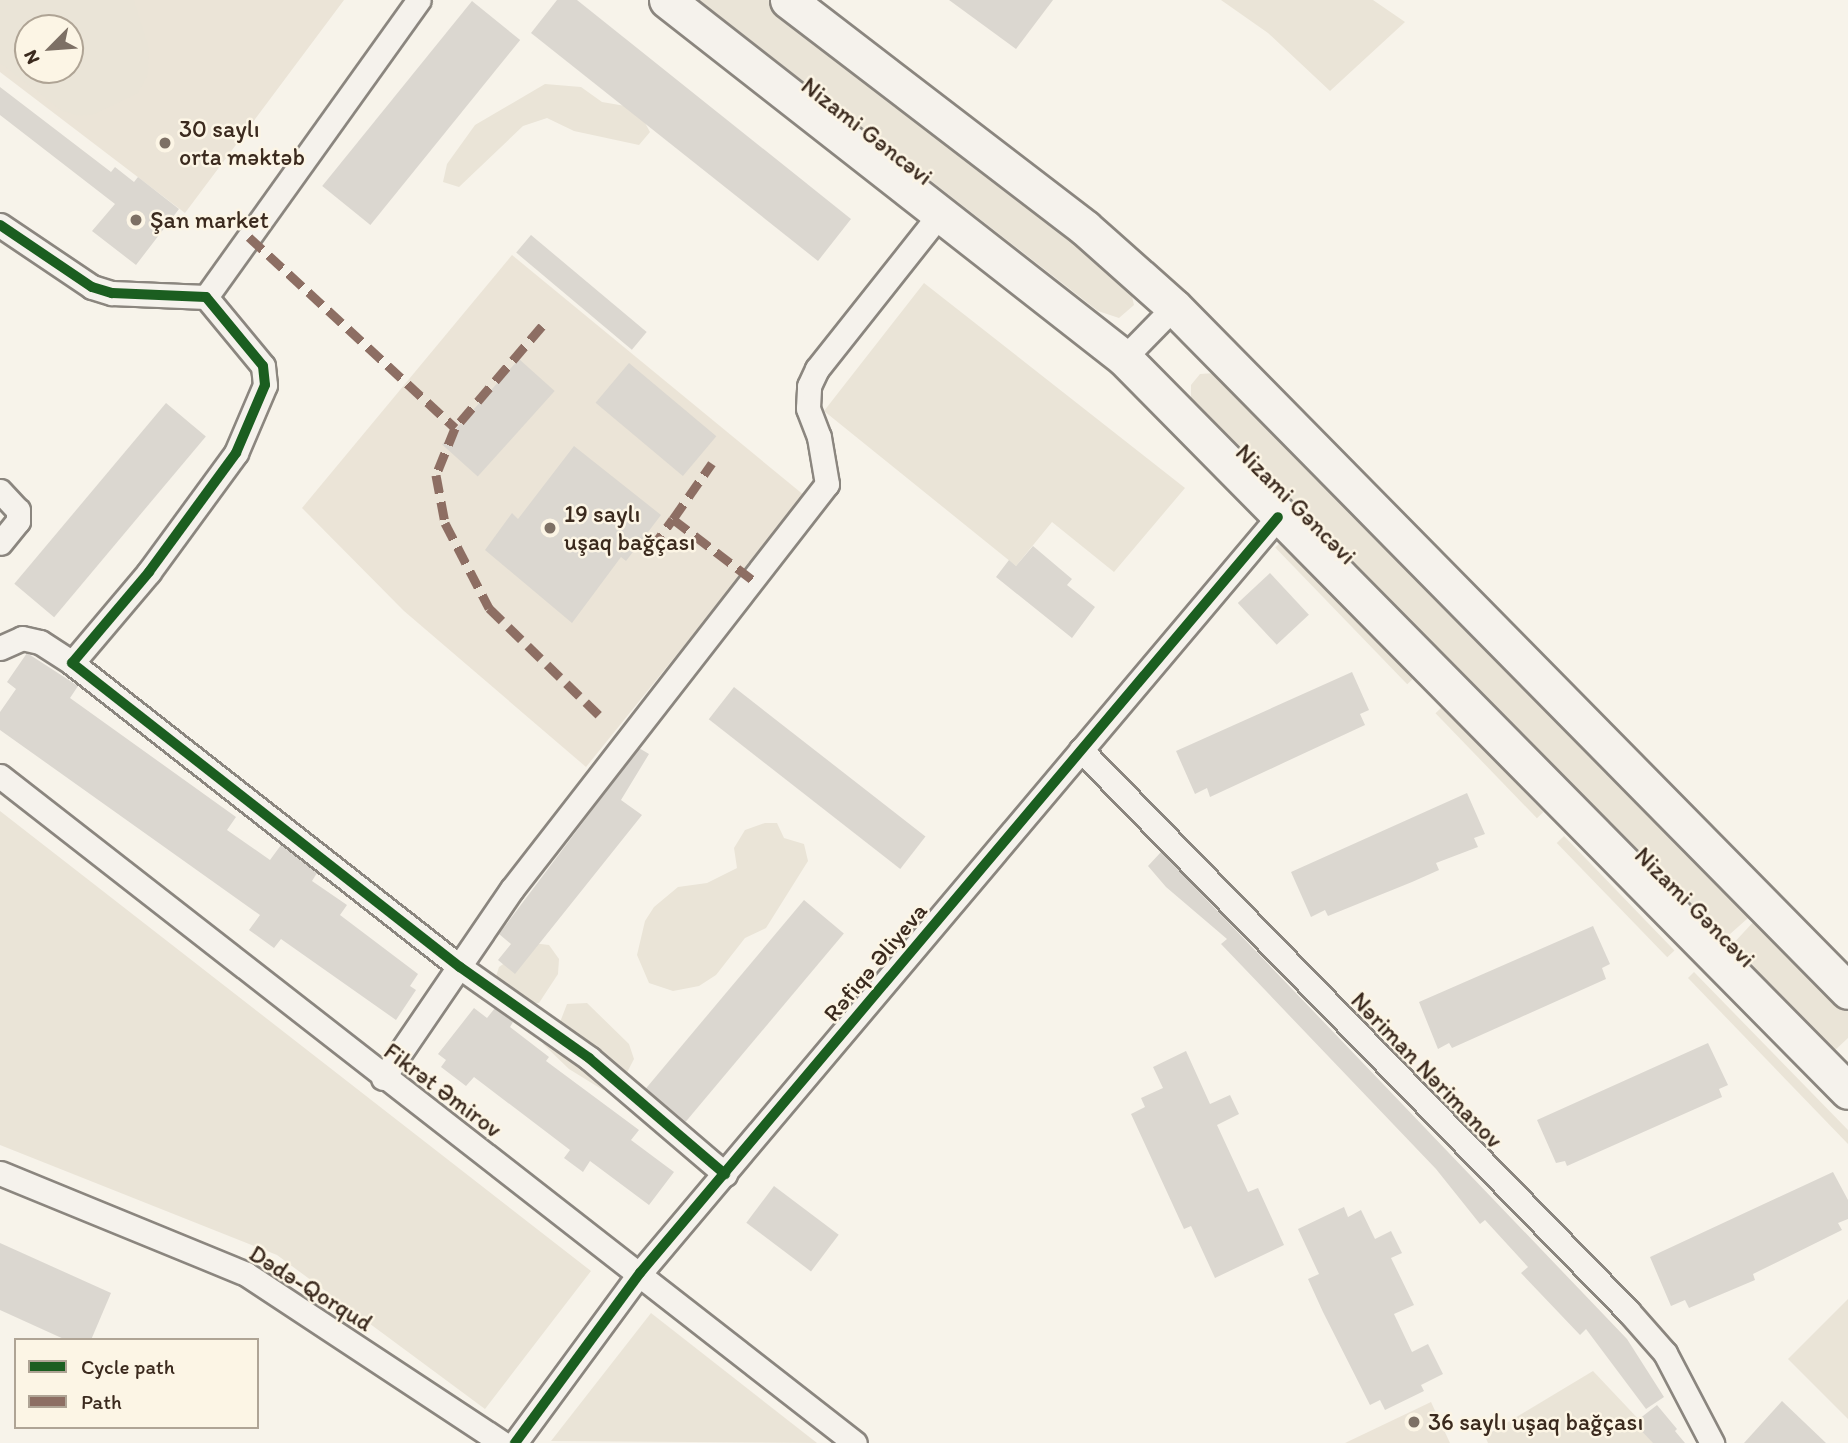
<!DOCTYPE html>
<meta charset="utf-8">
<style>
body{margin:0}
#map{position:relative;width:1848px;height:1443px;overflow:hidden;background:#f7f3ea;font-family:Itim,sans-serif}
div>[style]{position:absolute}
.built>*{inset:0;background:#ebe4d7}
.green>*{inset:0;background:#eae4d7;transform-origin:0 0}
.building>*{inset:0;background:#dbd7d0;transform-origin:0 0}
.roads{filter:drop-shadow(2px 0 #8b867f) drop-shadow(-2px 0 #8b867f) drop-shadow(0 2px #8b867f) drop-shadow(0 -2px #8b867f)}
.street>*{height:23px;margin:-11.5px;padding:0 11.5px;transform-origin:11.5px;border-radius:11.5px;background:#f5f2ec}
.primary>*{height:35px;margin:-17.5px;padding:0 17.5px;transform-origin:17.5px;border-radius:17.5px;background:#f5f2ec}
.quiet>*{height:9px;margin-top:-4.5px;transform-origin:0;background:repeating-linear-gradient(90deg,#8d6e63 0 18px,transparent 0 27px)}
.cycleway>*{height:10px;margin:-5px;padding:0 5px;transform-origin:5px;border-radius:5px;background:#1b5e20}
.dots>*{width:19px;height:19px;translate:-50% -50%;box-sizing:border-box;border:4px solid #fcf5e5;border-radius:50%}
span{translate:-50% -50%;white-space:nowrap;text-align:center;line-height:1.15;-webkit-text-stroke:5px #fcf5e5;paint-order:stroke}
.poi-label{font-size:24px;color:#3b2a1e}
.left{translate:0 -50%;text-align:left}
.street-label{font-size:24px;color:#3b2a1e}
.legend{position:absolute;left:14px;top:1338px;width:245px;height:91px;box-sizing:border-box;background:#fcf5e5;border:2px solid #afa495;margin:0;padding:9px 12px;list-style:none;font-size:21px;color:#3b2a1e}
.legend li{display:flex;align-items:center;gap:14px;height:35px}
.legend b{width:35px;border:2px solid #afa495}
.north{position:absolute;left:14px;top:14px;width:70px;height:70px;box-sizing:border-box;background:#fcf5e5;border:2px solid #afa495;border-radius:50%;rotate:245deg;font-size:19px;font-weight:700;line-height:28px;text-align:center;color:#3b2a1e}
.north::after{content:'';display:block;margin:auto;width:24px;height:32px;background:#7d7065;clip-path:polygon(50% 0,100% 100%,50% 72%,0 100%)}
</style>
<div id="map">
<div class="built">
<div style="clip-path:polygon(evenodd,0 0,344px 0,185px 213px,0 72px,0 0,28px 28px,70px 28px,70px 70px,28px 70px,28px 28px)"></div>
<div style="clip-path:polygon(512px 255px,805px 496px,586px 767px,404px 611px,302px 508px)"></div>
<div style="clip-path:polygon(1431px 1402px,1450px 1443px,1345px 1443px)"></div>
</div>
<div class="green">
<div style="clip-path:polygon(evenodd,0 0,134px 0,149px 48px,148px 75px,138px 93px,95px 114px,80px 116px,62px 111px,0 63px,0 0,28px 28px,70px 28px,70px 70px,28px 70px,28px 28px)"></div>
<div style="clip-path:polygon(699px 0,768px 0,1128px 280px,1134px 305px,1119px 318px,1098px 311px)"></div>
<div style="clip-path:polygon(1221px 0,1373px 0,1405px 22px,1330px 91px,1268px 33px)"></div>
<div style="clip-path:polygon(545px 84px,581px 87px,602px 102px,637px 108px,650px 132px,639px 145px,574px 131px,547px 118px,523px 126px,459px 187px,443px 182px,447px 164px,475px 125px)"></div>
<div style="clip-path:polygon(924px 283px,1185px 488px,1114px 572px,1052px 522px,1016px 566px,824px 411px)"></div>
<div style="clip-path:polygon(1215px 373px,1756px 911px,1721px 942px,1198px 412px,1191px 398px,1191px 385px,1200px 374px)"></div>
<div style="left:1281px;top:542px;width:190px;height:8px;rotate:46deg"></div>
<div style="left:1442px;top:707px;width:146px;height:9px;rotate:46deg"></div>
<div style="clip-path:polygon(0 811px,591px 1271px,485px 1409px,277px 1255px,0 1145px)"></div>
<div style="clip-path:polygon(765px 823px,777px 823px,784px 838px,804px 844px,808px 861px,766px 928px,745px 938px,716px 975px,699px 986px,673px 991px,649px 983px,637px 955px,645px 921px,654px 907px,678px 887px,707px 883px,737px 868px,734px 848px,745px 830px)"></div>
<div style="left:1564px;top:836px;width:159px;height:10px;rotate:46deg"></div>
<div style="clip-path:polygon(1758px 917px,1848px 1009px,1848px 1038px,1833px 1052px,1729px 948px)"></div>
<div style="clip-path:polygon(533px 943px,549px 945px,559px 959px,558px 974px,539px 1003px,532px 1004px,494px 983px,499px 967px)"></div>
<div style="clip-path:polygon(1694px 972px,1848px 1130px,1848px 1144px,1688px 978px)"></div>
<div style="clip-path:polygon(587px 1003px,629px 1044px,634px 1059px,620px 1086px,603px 1090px,569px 1069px,543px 1044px,557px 1030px,567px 1004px)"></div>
<div style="clip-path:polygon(1848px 1299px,1848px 1419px,1788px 1359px)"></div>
<div style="clip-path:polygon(651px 1313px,817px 1443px,551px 1441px)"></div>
<div style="clip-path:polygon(1593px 1371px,1661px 1443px,1488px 1443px,1485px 1436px)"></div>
</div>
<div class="building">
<div style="clip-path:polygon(557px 0,577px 0,851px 219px,818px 261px,531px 33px)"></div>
<div style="clip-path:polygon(949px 0,1053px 0,1016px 49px)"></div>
<div style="left:472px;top:1px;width:62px;height:238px;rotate:39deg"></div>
<div style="clip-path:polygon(0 87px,111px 172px,115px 167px,134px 182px,138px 177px,179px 209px,136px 265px,92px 231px,115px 204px,0 115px)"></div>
<div style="left:531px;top:235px;width:151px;height:23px;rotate:40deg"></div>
<div style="left:519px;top:359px;width:48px;height:115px;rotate:42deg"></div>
<div style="left:629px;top:363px;width:114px;height:52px;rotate:40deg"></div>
<div style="left:166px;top:403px;width:52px;height:236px;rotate:40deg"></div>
<div style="clip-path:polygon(574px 446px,661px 515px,626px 561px,621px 557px,572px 623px,485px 550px,512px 513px,518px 519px)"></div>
<div style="clip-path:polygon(1033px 546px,1072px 579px,1067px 585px,1095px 607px,1072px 638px,996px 577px,1009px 560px,1016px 566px)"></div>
<div style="left:1270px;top:573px;width:57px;height:44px;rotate:47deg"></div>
<div style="clip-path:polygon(27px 653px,78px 686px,70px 698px,236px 817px,227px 830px,270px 860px,281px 845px,317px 873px,312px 881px,347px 905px,340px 915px,418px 974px,410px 986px,416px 990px,396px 1020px,281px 939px,274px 948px,249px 930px,260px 915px,0 730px,0 712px,16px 689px,7px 682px)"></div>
<div style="clip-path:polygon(1352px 672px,1369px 710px,1360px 714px,1365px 725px,1210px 797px,1207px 788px,1195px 794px,1176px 751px)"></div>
<div style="left:734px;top:687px;width:243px;height:41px;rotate:38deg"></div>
<div style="clip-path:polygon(639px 748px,649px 754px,621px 800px,642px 815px,515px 974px,498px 960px,511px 944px,499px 934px)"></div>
<div style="clip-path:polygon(1467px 793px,1485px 834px,1474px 838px,1478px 847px,1436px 863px,1439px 870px,1412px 882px,1328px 916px,1325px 910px,1311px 917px,1291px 872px)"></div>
<div style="clip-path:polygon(1161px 852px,1627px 1339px,1664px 1397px,1646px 1409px,1586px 1329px,1580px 1335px,1521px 1273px,1528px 1267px,1485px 1220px,1480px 1224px,1436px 1169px,1221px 944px,1227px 939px,1166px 887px,1148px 866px)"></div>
<div style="left:804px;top:900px;width:52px;height:246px;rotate:40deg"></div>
<div style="clip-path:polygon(1593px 926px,1610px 964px,1602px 968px,1606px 979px,1452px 1048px,1449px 1043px,1438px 1049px,1419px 1002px)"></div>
<div style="clip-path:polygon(474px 1008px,487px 1018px,495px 1008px,499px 1011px,513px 1022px,510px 1027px,549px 1057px,546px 1061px,639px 1130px,631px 1140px,674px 1172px,649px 1205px,590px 1161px,583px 1172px,564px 1158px,570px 1150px,474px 1077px,466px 1086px,441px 1067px,446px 1060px,438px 1054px)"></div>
<div style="clip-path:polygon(1708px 1043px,1728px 1085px,1719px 1089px,1722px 1097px,1567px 1166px,1565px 1161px,1556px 1163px,1537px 1120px)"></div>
<div style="clip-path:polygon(1186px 1051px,1210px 1104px,1230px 1095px,1239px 1114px,1217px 1125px,1248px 1192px,1258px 1188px,1284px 1245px,1215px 1278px,1191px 1226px,1184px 1229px,1131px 1114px,1145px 1107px,1141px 1098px,1163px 1088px,1153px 1067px)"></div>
<div style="clip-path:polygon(1833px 1172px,1848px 1200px,1848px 1219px,1838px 1223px,1842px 1230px,1753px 1274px,1755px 1280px,1689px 1308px,1685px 1300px,1671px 1306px,1650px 1257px)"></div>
<div style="left:774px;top:1186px;width:81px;height:46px;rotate:37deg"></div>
<div style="clip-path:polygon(1344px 1207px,1348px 1217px,1361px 1210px,1375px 1239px,1391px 1231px,1402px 1253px,1391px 1258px,1414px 1305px,1394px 1314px,1412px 1352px,1428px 1344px,1443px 1374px,1421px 1385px,1424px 1391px,1385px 1410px,1380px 1400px,1370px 1405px,1323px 1312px,1308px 1279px,1319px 1274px,1298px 1229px)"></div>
<div style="clip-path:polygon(0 1243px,111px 1293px,91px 1340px,66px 1340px,0 1310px)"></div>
<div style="clip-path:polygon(1782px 1401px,1826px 1443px,1744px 1443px)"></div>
<div style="clip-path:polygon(1657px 1405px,1677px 1429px,1675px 1431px,1685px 1443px,1653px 1443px,1634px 1423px)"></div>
</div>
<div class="roads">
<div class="street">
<div style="left:0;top:225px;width:111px;rotate:34deg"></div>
<div style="left:92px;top:287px;width:21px;rotate:17deg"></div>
<div style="left:112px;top:293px;width:94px;rotate:2.4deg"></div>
<div style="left:206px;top:297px;width:89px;rotate:50.4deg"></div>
<div style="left:263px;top:366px;width:19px;rotate:84deg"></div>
<div style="left:265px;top:385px;width:74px;rotate:113.1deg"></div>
<div style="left:236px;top:453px;width:147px;rotate:126.2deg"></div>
<div style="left:149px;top:572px;width:119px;rotate:130.2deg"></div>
<div style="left:72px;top:663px;width:493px;rotate:38.1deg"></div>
<div style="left:460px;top:967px;width:158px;rotate:35.2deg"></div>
<div style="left:589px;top:1058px;width:179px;rotate:40.5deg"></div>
<div style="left:206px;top:297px;width:365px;rotate:-54.4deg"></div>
<div style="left:1124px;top:358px;width:71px;rotate:-45.6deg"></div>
<div style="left:0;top:491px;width:26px;rotate:47deg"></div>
<div style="left:18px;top:510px;width:11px;rotate:90deg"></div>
<div style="left:18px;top:521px;width:28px;rotate:129deg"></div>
<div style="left:0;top:648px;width:24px;rotate:-24deg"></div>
<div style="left:22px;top:638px;width:18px;rotate:13deg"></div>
<div style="left:40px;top:642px;width:38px;rotate:33deg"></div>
<div style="left:1081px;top:750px;width:784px;rotate:45.72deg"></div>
<div style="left:1628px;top:1311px;width:56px;rotate:48.6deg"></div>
<div style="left:1665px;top:1353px;width:102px;rotate:62.4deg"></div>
<div style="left:0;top:776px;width:1084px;rotate:37.96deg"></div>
<div style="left:383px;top:1078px;width:229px;rotate:-55.7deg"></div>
<div style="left:512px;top:889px;width:513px;rotate:-52.13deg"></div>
<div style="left:827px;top:484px;width:48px;rotate:-99.7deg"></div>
<div style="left:819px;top:437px;width:31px;rotate:-111deg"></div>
<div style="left:808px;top:408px;width:22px;rotate:-87deg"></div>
<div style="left:809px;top:386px;width:19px;rotate:-65deg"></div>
<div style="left:817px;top:369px;width:196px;rotate:-51.6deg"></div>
<div style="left:0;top:1173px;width:266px;rotate:22.3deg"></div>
<div style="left:246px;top:1274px;width:307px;rotate:33.4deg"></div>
<div style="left:515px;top:1443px;width:211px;rotate:-53.7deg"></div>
<div style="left:640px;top:1273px;width:989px;rotate:-49.84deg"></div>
</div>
<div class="primary">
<div style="left:667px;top:0;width:581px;rotate:38.07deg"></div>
<div style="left:1124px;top:358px;width:1030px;rotate:45.35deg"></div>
<div style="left:788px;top:0;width:374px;rotate:37.5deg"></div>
<div style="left:1085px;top:228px;width:119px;rotate:41.6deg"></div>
<div style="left:1174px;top:307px;width:960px;rotate:45.42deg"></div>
</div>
</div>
<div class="quiet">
<div style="left:249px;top:237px;width:281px;rotate:42.8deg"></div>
<div style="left:542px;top:326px;width:134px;rotate:130.5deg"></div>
<div style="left:455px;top:428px;width:51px;rotate:112deg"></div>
<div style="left:436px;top:475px;width:49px;rotate:79.4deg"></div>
<div style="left:445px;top:523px;width:96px;rotate:62.6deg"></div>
<div style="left:489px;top:608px;width:162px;rotate:44.2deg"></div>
<div style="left:673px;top:519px;width:68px;rotate:-55.1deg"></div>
<div style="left:651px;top:549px;width:37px;rotate:-54deg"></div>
<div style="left:673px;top:519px;width:102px;rotate:37.4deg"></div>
</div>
<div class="cycleway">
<div style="left:0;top:225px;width:111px;rotate:34deg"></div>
<div style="left:92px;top:287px;width:21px;rotate:17deg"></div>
<div style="left:112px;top:293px;width:94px;rotate:2.4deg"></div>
<div style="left:206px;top:297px;width:89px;rotate:50.4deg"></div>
<div style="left:263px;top:366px;width:19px;rotate:84deg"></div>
<div style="left:265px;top:385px;width:74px;rotate:113.1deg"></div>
<div style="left:236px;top:453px;width:147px;rotate:126.2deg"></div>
<div style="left:149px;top:572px;width:119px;rotate:130.2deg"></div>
<div style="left:72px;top:663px;width:493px;rotate:38.1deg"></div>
<div style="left:460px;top:967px;width:158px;rotate:35.2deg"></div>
<div style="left:589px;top:1058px;width:179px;rotate:40.5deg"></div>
<div style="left:515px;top:1443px;width:211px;rotate:-53.7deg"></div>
<div style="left:640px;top:1273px;width:989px;rotate:-49.84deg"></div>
</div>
<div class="dots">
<div style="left:165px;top:143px;background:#7d7065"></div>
<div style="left:136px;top:220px;background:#7d7065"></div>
<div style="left:550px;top:528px;background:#7d7065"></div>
<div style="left:1414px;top:1422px;background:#7d7065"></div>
</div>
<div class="poi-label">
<span class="left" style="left:179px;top:143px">30 saylı<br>orta məktəb</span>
<span class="left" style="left:150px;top:220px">Şan market</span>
<span class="left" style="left:564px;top:528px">19 saylı<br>uşaq bağçası</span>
<span class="left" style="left:1428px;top:1422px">36 saylı uşaq bağçası</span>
</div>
<div class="street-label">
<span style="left:867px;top:131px;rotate:38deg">Nizami Gəncəvi</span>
<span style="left:1296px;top:504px;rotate:45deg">Nizami Gəncəvi</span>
<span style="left:1695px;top:907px;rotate:45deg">Nizami Gəncəvi</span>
<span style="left:875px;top:962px;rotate:-50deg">Rəfiqə Əliyeva</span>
<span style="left:1427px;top:1070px;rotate:46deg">Nəriman Nərimanov</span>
<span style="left:443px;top:1090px;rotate:37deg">Fikrət Əmirov</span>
<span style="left:311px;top:1288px;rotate:32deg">Dədə-Qorqud</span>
</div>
<ul class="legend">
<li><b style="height:9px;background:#1b5e20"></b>Cycle path</li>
<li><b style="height:9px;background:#8d6e63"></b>Path</li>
</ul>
<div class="north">N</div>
</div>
